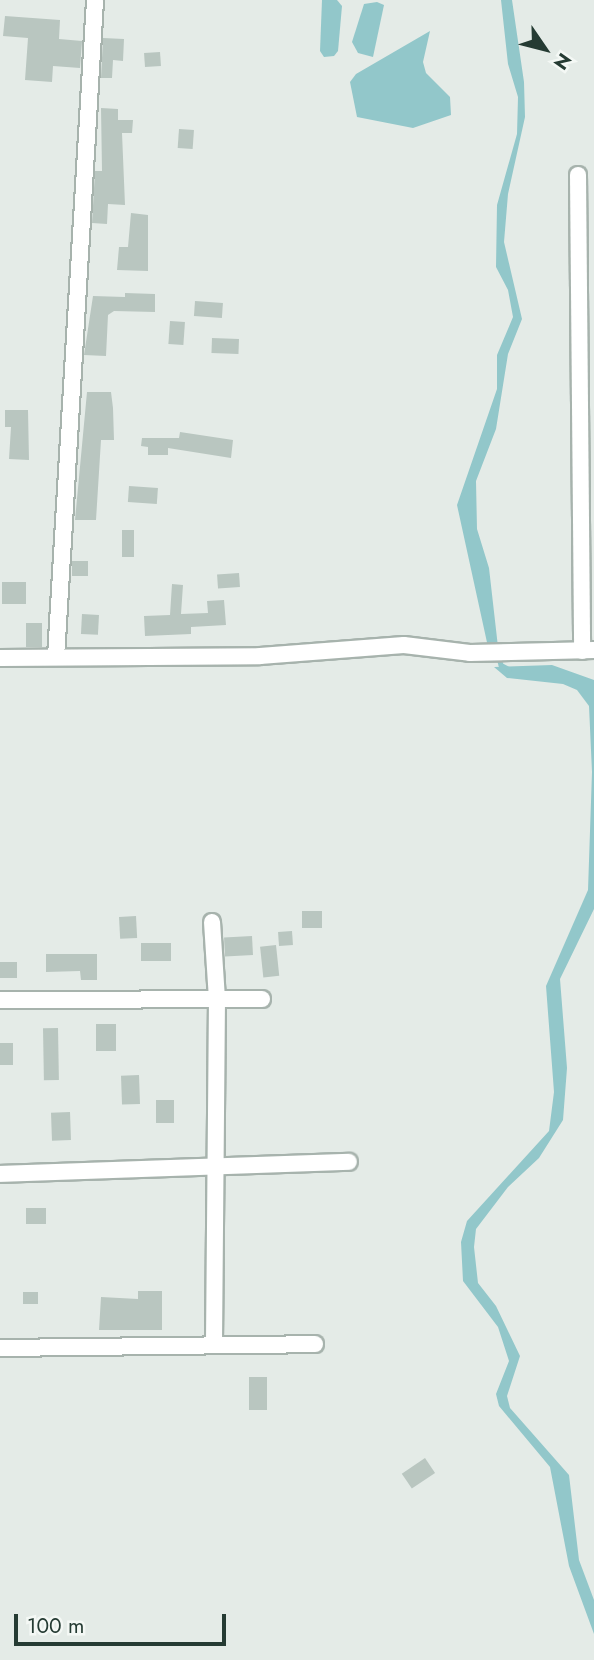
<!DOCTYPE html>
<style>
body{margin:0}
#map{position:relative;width:594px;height:1660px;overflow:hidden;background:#e4ebe7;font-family:Jost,sans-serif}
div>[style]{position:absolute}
.water>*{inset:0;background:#92c7ca}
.stream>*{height:4.5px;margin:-2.25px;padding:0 2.25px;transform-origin:2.25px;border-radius:2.25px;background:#92c7ca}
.building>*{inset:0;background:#b9c6c0;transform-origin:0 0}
.roads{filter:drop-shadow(2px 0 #a7b3ad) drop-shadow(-2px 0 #a7b3ad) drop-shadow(0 2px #a7b3ad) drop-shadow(0 -2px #a7b3ad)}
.minor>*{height:16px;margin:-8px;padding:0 8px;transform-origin:8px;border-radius:8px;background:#fff}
span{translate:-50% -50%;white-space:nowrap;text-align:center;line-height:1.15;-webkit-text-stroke:7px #f4f8f5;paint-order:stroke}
.north{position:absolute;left:510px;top:14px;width:70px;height:70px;-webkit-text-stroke:5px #f4f8f5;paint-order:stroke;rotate:125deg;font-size:19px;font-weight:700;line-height:28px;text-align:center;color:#253b33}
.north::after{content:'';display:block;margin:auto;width:24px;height:32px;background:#253b33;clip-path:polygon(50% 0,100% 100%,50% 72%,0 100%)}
.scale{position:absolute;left:14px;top:1614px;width:212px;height:32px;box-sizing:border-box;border:4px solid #253b33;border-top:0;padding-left:9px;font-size:21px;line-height:24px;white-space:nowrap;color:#253b33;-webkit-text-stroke:5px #f4f8f5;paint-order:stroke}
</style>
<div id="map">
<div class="water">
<div style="clip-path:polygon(322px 0,337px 0,342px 6px,338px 51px,334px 56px,324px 57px,320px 51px)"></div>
<div style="clip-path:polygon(501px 0,512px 0,524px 82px,525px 117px,508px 194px,504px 242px,522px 319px,508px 354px,496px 429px,476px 481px,477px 529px,489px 568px,498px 647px,488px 647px,457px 505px,497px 389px,497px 355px,513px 317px,508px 290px,496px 267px,497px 205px,517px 134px,518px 97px,508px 64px)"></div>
<div style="clip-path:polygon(377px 2px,384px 5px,373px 57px,358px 53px,352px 42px,364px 4px)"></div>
<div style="clip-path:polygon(430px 31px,423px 62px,426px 73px,450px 97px,451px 115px,413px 128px,357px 117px,350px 82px,356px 74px)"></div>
<div style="clip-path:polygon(552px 665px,594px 680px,594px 909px,560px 979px,567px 1068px,563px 1120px,539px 1158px,508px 1187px,476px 1229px,474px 1247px,478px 1283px,496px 1306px,520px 1356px,507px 1396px,510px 1408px,569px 1475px,579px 1560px,594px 1600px,594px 1634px,569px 1566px,550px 1467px,499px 1406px,496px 1394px,509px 1361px,498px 1327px,463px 1281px,461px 1242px,467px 1221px,549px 1131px,554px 1092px,546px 986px,588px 890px,592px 772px,589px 706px,577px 690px,563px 684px,507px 678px,494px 667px)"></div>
</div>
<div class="stream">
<div style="left:498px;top:655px;width:10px;rotate:73deg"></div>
<div style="left:501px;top:665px;width:9px;rotate:27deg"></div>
</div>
<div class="building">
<div style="clip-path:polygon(5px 16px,60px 20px,59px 39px,82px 41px,80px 68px,53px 66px,52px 82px,25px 80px,28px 38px,3px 36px)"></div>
<div style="clip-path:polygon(103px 38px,124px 39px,123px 61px,113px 60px,112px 78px,101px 78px)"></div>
<div style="left:160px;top:52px;width:14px;height:16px;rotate:86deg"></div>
<div style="clip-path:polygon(101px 108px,118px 109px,118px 120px,133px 120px,132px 133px,122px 133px,125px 205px,108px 204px,107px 224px,92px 223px,95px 171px,102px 171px)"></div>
<div style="left:179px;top:129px;width:15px;height:19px;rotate:4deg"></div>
<div style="clip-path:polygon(131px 213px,148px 215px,148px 271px,117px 270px,119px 247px,128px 247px)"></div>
<div style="clip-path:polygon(125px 293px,155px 294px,155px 312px,114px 311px,108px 315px,106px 356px,84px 355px,93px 296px,125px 297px)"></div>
<div style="left:195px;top:301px;width:28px;height:15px;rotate:4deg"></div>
<div style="left:170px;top:321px;width:15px;height:23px;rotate:4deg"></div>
<div style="left:212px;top:338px;width:27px;height:15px;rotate:2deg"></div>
<div style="clip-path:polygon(87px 392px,111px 392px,113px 408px,114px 440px,101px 440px,96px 520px,75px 520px)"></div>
<div style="clip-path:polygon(5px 410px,28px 410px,29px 460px,9px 459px,11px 427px,5px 427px)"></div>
<div style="clip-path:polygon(180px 432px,233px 440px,231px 458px,168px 448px,168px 455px,148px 455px,148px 447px,141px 446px,142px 438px,179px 438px)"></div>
<div style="left:129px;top:486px;width:29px;height:16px;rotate:4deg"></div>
<div style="left:122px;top:530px;width:12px;height:27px"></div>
<div style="left:72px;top:561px;width:16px;height:15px"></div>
<div style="left:239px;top:573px;width:14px;height:22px;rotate:86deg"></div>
<div style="left:2px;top:582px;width:24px;height:22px"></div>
<div style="clip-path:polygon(172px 584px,183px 585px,181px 614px,208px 613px,207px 601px,224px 600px,226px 625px,191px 627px,191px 634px,145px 636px,144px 616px,170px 615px)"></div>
<div style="left:82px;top:614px;width:17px;height:20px;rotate:3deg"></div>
<div style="left:26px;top:623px;width:16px;height:24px"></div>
<div style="left:302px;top:911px;width:20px;height:17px"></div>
<div style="left:136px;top:916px;width:22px;height:17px;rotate:87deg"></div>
<div style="left:292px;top:931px;width:14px;height:14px;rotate:86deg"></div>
<div style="left:252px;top:936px;width:19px;height:28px;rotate:87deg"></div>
<div style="left:171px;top:943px;width:18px;height:30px;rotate:90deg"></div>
<div style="left:276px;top:945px;width:31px;height:16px;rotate:84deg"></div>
<div style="clip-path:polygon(46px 954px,97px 954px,97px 980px,81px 980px,80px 971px,46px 972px)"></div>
<div style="left:0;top:962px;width:17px;height:16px"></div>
<div style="left:96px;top:1024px;width:20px;height:27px"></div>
<div style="left:58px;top:1028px;width:52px;height:15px;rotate:89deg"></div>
<div style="left:0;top:1043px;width:13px;height:22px"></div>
<div style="left:139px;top:1075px;width:29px;height:18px;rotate:88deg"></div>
<div style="left:156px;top:1100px;width:18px;height:23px"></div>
<div style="left:70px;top:1112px;width:28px;height:19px;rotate:88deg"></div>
<div style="left:26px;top:1208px;width:20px;height:16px"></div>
<div style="clip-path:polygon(138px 1291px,162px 1291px,162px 1330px,99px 1330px,101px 1297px,138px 1299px)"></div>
<div style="left:23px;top:1292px;width:15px;height:12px"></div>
<div style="left:249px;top:1377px;width:18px;height:33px"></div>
<div style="left:425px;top:1458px;width:18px;height:28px;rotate:56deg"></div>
</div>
<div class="roads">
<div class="minor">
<div style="left:578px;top:175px;width:476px;rotate:89.5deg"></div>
<div style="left:56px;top:657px;width:658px;rotate:-86.6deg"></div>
<div style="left:0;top:658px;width:260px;rotate:-0.4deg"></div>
<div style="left:260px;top:656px;width:144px;rotate:-4.4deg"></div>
<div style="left:404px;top:645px;width:66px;rotate:6.9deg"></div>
<div style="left:470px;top:653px;width:124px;rotate:-1.4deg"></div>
<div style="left:212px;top:922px;width:77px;rotate:86.3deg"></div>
<div style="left:217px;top:999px;width:346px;rotate:90.5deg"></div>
<div style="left:0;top:1000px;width:262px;rotate:-0.2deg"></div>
<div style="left:0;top:1174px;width:349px;rotate:-2deg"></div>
<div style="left:0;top:1348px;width:315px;rotate:-0.7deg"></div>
</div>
</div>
<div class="north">N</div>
<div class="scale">100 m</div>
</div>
